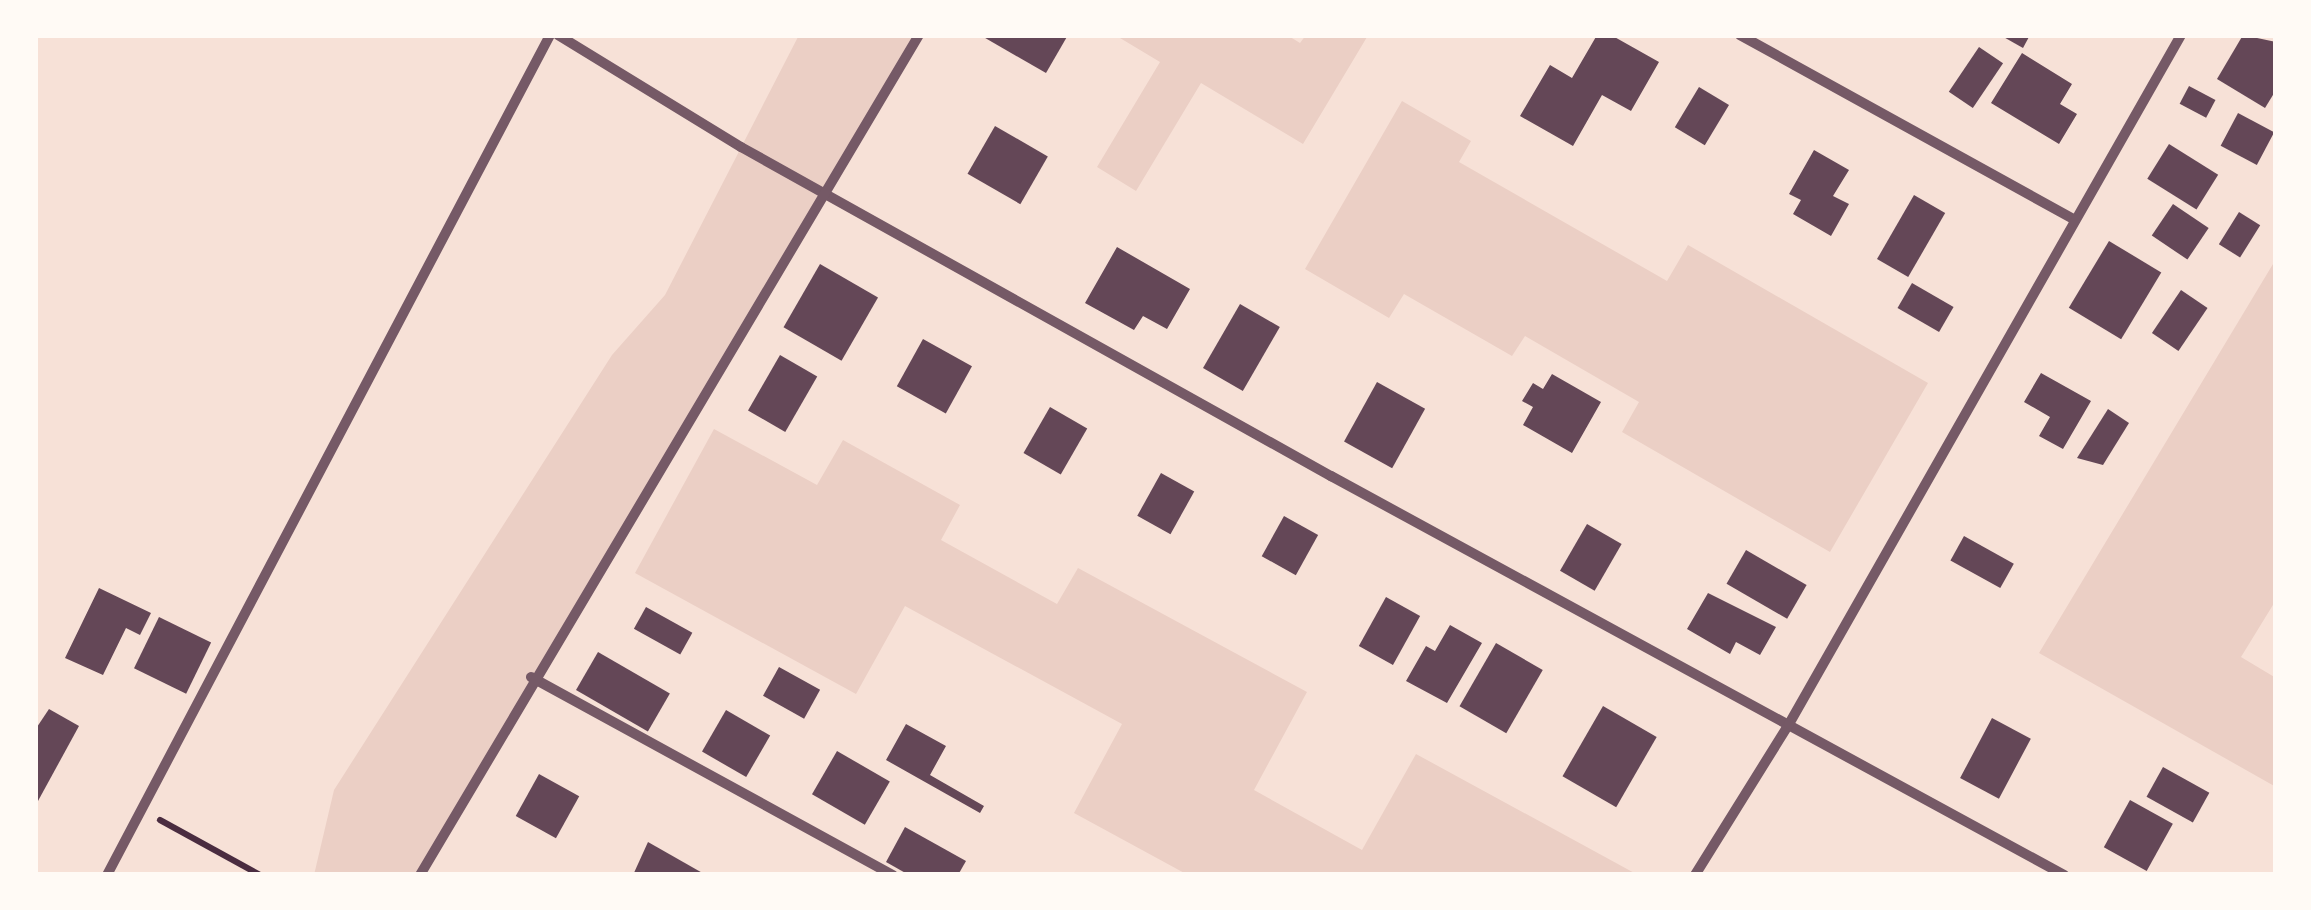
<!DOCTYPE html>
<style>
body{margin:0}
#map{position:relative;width:2311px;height:910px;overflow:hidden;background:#f7e1d7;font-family:Manrope,sans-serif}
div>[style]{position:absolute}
.green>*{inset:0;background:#ebcfc5}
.building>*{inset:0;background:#644757;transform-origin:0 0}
.path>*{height:6px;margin:-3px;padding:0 3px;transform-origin:3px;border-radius:3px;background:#4a2c40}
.minor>*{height:10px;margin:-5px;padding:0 5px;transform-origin:5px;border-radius:5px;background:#755966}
span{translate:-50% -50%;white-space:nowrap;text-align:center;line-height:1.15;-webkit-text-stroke:10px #fffaf5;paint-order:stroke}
.frame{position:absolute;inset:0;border:38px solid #fffaf5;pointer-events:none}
</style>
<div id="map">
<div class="green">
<div style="clip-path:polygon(799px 35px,919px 35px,420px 875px,314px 875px,334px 790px,612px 355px,665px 295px)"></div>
<div style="clip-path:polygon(1115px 35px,1287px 35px,1300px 43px,1306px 35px,1367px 37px,1303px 144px,1201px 83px,1136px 191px,1097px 167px,1160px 62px)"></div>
<div style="clip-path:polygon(1402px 101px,1471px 141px,1459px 162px,1667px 281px,1688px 245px,1928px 383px,1830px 552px,1622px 432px,1639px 402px,1525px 336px,1512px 356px,1404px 294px,1389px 318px,1305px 269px)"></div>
<div style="clip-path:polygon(2276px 259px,2276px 600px,2241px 657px,2276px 678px,2276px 787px,2039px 653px)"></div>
<div style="clip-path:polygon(714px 429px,817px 485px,843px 440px,960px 505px,941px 540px,1057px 604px,1078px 568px,1307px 692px,1254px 790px,1362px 850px,1416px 754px,1638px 875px,1188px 875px,1074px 813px,1122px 724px,905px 606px,856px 694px,635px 573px)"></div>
</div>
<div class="building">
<div style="clip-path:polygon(980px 35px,1068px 35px,1046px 73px)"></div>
<div style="clip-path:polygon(1597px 35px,1611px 35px,1659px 62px,1631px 111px,1602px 95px,1573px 146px,1520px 116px,1550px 65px,1572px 78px)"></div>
<div style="clip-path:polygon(2000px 35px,2030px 35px,2023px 48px)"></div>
<div style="clip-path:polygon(2243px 35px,2276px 42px,2276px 90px,2265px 108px,2217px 79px)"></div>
<div style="left:1979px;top:47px;width:29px;height:54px;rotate:34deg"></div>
<div style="clip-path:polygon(2022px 53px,2072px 84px,2060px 104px,2077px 114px,2059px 144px,1991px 103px)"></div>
<div style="left:2189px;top:86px;width:30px;height:20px;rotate:28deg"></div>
<div style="left:1699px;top:87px;width:35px;height:47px;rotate:31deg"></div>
<div style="left:2238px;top:113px;width:41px;height:37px;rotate:28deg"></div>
<div style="left:995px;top:126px;width:61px;height:55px;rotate:30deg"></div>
<div style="left:2169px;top:144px;width:58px;height:41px;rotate:32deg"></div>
<div style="clip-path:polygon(1814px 150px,1849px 170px,1833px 196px,1849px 204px,1831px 236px,1793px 214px,1801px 200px,1789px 194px)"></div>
<div style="left:1914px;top:195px;width:36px;height:74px;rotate:30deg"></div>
<div style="left:2173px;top:204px;width:43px;height:38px;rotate:34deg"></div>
<div style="left:2239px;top:212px;width:25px;height:38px;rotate:32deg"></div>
<div style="left:2109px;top:241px;width:61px;height:78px;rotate:31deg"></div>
<div style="clip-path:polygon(1117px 247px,1190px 289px,1167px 329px,1143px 316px,1134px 330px,1085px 303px)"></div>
<div style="left:820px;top:264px;width:67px;height:73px;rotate:30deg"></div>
<div style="left:1912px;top:283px;width:48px;height:29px;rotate:30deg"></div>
<div style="left:2181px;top:290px;width:32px;height:52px;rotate:34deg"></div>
<div style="left:1240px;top:304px;width:46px;height:74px;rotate:30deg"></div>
<div style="left:923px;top:339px;width:56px;height:54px;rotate:29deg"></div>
<div style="left:780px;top:355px;width:43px;height:64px;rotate:30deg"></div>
<div style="clip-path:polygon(2041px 373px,2091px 401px,2063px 449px,2039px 436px,2050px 417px,2024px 402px)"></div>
<div style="clip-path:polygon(1552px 374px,1601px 402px,1572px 453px,1523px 425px,1533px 407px,1522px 401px,1533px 383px,1543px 389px)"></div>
<div style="left:1377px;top:382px;width:55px;height:68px;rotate:29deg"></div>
<div style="left:1050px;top:407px;width:43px;height:53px;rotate:30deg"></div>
<div style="clip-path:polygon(2108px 409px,2129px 423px,2103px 465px,2077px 458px)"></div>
<div style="left:1161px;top:473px;width:38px;height:49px;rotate:29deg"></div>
<div style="left:1284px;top:516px;width:39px;height:46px;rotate:29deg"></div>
<div style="left:1587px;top:524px;width:40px;height:54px;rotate:30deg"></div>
<div style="left:1964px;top:536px;width:57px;height:28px;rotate:29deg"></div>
<div style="left:1746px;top:550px;width:70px;height:39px;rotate:30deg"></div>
<div style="clip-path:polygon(99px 588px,151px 613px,140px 635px,126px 628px,103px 675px,65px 658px)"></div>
<div style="clip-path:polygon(1708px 593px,1776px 627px,1760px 655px,1736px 642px,1730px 654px,1687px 629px)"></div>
<div style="left:1386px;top:597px;width:39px;height:56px;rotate:29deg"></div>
<div style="left:646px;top:607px;width:53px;height:25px;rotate:29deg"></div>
<div style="left:159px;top:617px;width:58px;height:57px;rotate:26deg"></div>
<div style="clip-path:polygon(1450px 625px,1482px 643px,1447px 703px,1406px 681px,1426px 646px,1435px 651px)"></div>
<div style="left:1496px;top:643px;width:54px;height:73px;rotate:30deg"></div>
<div style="left:598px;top:652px;width:83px;height:44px;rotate:30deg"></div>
<div style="left:779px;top:667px;width:47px;height:33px;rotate:29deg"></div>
<div style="left:1603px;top:706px;width:62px;height:81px;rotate:30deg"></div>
<div style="clip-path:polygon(49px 709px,79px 726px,38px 801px,35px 730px)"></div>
<div style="left:726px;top:710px;width:51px;height:48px;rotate:30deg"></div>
<div style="left:1992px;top:718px;width:44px;height:68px;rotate:28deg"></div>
<div style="clip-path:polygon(906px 724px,946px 746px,930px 775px,984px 806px,980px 813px,886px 760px)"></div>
<div style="left:837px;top:751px;width:61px;height:50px;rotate:30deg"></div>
<div style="left:2163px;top:767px;width:53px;height:34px;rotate:29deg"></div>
<div style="left:539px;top:774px;width:46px;height:48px;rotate:29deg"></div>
<div style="left:2130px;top:800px;width:49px;height:54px;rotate:29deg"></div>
<div style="clip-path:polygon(905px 827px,966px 861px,958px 875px,909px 875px,886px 862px)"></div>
<div style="clip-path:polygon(648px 842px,706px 875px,633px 875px)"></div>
</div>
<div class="path">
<div style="left:160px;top:820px;width:114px;rotate:28.8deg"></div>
</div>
<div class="minor">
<div style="left:558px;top:35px;width:215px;rotate:31.5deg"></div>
<div style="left:741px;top:147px;width:676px;rotate:29.15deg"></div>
<div style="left:1331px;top:476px;width:835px;rotate:28.56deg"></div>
<div style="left:1740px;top:35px;width:380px;rotate:28.9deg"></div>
<div style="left:531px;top:677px;width:413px;rotate:28.7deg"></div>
<div style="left:107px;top:875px;width:950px;rotate:-62.19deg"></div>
<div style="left:420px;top:875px;width:977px;rotate:-59.29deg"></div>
<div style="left:1695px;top:875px;width:178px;rotate:-58.1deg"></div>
<div style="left:1789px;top:724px;width:793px;rotate:-60.36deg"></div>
</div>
<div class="frame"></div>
</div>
